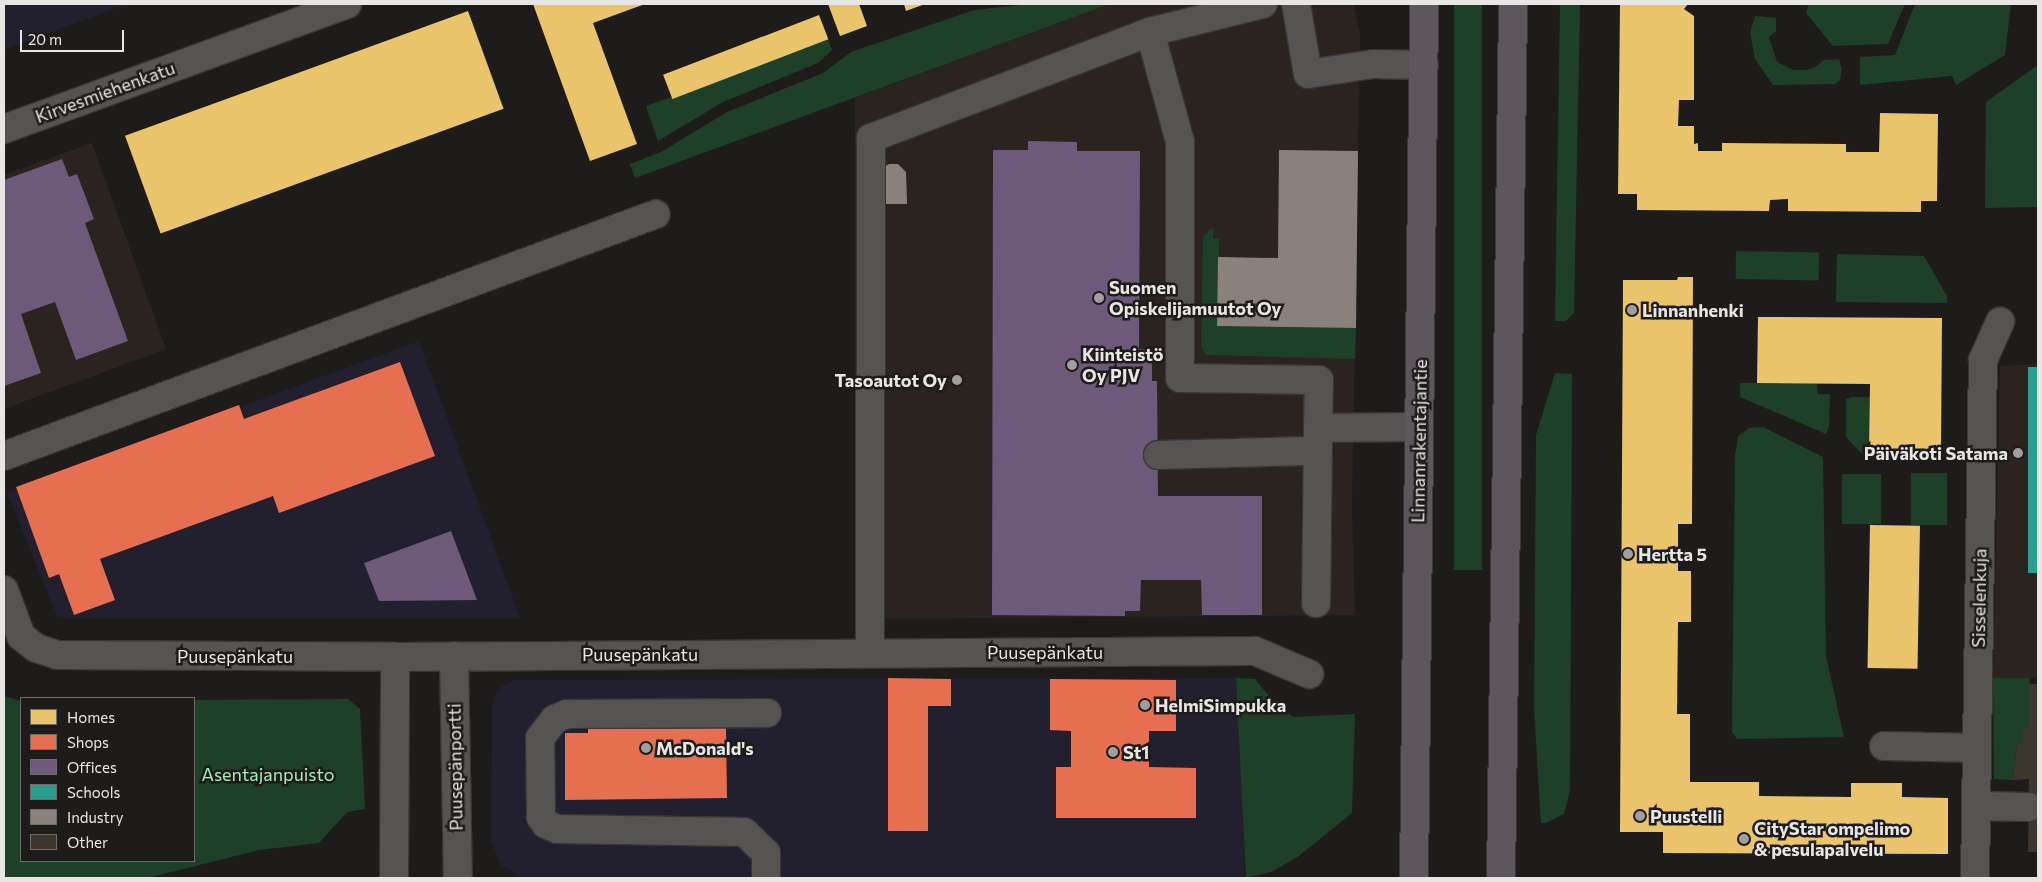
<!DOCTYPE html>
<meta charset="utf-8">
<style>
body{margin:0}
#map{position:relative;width:2042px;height:882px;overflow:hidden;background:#1d1c1b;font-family:Commissioner,sans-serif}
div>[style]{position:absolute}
.commercial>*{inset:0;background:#22202e}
.built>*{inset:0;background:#2b2320}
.green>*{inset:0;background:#1e3f28;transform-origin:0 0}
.homes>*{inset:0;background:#e9c46a;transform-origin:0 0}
.shops>*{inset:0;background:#e76f51}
.offices>*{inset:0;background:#6d597a}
.schools>*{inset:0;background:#2a9d8f;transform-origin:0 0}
.industry>*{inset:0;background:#8a817c}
.building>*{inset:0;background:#3d362e}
.roads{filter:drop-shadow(1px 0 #383736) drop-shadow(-1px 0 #383736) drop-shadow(0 1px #383736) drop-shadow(0 -1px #383736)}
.minor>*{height:28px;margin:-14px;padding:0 14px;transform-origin:14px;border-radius:14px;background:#555453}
.major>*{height:28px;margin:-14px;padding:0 14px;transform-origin:14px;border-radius:14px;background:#5d565c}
.dots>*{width:14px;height:14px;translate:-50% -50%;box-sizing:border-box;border:2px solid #1e1c1a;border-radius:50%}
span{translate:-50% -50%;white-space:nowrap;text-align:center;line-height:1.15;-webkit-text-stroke:5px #1e1c1a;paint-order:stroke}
.street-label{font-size:18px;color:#e8e6e5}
.poi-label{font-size:18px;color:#e8e6e5;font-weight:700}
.left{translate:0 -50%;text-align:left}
.right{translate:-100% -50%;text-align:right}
.park-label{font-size:18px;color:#a5ecb7}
.frame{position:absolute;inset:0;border:5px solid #e8e6e5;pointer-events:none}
.legend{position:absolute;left:20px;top:697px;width:175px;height:165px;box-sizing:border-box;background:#1e1c1a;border:1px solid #6f6d6b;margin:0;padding:6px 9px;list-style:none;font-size:15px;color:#e8e6e5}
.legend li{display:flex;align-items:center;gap:10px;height:25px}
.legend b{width:25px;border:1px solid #6f6d6b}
.scale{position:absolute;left:20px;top:30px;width:104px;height:22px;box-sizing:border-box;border:2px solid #e8e6e5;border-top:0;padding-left:6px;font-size:15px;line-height:18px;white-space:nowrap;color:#e8e6e5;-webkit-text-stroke:4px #1e1c1a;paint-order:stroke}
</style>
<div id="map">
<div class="commercial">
<div style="clip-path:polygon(4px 4px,127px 4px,4px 50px)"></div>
<div style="clip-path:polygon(419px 341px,520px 618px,58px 618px,7px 493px)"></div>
<div style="clip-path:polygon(1244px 678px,1244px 878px,523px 878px,501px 865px,491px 841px,492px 707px,495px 695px,503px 685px,516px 680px)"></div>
</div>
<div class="built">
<div style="clip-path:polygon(1110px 4px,1353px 4px,1360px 33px,1352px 509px,1355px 615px,855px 619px,855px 98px)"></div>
<div style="clip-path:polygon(92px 143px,166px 349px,4px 409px,4px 175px)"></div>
<div style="clip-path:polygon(2038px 364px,2038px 678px,1993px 678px,2000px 366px)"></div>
</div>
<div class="green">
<div style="clip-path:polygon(1030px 4px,1110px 4px,635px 178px,630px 164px,661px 152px,727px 112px,823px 73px,851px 52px,974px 10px)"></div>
<div style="left:1454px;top:4px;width:28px;height:566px"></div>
<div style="clip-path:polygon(1560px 4px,1580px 4px,1574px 313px,1566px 321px,1555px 321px)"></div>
<div style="clip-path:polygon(1809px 4px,1905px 4px,1888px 44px,1833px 46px,1806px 13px)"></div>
<div style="clip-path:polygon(1915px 4px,2011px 4px,2005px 55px,1956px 85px,1952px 76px,1860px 85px,1860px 57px,1895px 55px)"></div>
<div style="clip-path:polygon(1755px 16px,1776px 18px,1776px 31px,1769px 37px,1777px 62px,1794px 70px,1806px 70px,1814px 68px,1824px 60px,1839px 59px,1842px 69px,1840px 80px,1835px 84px,1773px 85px,1755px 59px,1750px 33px)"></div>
<div style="clip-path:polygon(828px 39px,832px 50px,818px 63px,723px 102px,658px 141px,646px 106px)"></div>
<div style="clip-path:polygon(2038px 65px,2038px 207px,1985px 208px,1986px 102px)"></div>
<div style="clip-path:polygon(1213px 227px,1213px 239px,1219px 239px,1218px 326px,1356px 328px,1355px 359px,1206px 355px,1201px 347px,1203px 236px)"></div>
<div style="left:1736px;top:251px;width:83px;height:28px;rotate:1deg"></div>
<div style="clip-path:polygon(1837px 254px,1924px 256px,1947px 296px,1947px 303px,1836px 302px)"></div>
<div style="clip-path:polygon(1555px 373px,1572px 374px,1570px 790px,1564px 814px,1546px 823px,1541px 823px,1534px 710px,1536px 435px)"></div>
<div style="clip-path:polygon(1740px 383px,1817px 383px,1818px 394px,1830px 394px,1829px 427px,1826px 434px,1740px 397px)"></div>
<div style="clip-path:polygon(1851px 397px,1870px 397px,1869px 454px,1861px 453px,1846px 437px,1846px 399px)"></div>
<div style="clip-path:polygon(1763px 427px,1823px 457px,1826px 656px,1844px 737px,1737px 739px,1732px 732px,1735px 455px,1738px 436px,1749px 428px)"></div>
<div style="left:1911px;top:473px;width:36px;height:52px"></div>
<div style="left:1842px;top:474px;width:39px;height:50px"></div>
<div style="clip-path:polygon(1236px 678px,1255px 679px,1279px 708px,1294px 717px,1355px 714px,1352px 813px,1299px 856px,1271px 872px,1246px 878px)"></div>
<div style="clip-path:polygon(1993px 678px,2030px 678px,2029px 728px,2023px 744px,2017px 744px,2013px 780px,1994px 779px)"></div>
<div style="clip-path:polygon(4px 696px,21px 701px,21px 861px,194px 861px,194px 700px,348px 699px,360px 709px,365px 809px,347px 812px,319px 843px,259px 850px,151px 877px,4px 878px)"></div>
</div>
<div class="homes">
<div style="clip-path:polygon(533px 4px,645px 4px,593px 23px,637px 144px,590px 161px)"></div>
<div style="clip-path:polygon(828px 4px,859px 4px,867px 26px,840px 36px)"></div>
<div style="clip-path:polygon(904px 4px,925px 4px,906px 11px)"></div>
<div style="clip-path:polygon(1620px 4px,1688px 4px,1684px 9px,1694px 16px,1694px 100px,1679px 100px,1678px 126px,1694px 126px,1694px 144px,1698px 143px,1698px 151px,1722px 151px,1722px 143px,1846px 144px,1846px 152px,1879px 152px,1880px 113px,1938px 114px,1937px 201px,1921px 201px,1921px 212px,1788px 211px,1788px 199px,1770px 200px,1769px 211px,1637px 210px,1637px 194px,1618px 194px)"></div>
<div style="left:468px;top:11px;width:104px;height:365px;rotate:70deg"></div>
<div style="left:819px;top:15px;width:26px;height:167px;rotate:69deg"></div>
<div style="clip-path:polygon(1678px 277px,1693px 277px,1692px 524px,1678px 524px,1678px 571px,1691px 571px,1691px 622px,1678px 622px,1677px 714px,1690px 714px,1690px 782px,1759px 782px,1759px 796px,1851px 797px,1851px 783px,1902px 783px,1902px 797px,1948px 798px,1948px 854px,1663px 853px,1663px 832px,1620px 832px,1623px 280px,1677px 280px)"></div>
<div style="clip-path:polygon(1758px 317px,1942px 318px,1941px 450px,1869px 450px,1870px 384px,1757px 383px)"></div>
<div style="left:1870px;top:525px;width:50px;height:143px;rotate:1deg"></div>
</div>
<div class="shops">
<div style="clip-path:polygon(400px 362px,435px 456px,279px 513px,273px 496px,100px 559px,115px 600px,74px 615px,59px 574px,49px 578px,16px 487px,239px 405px,244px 419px)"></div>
<div style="clip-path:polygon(888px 678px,951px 679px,951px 706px,928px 706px,928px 831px,888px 831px)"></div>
<div style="clip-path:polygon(1050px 679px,1176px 680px,1176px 731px,1149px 731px,1149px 767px,1196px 768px,1196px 818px,1056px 818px,1056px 767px,1071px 767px,1071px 731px,1050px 730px)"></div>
<div style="clip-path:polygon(726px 727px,727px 798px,565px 800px,565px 733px,588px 733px,588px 728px)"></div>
</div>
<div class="offices">
<div style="clip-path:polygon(1028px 141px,1077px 142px,1077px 151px,1140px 151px,1139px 349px,1152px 349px,1152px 381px,1157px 381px,1158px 496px,1262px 496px,1262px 615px,1202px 615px,1201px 580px,1141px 580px,1140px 611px,1125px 611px,1125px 616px,992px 615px,993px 150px,1028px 150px)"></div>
<div style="clip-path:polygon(62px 159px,69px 177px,77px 174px,94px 219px,85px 223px,128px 341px,76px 360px,55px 302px,21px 314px,41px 373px,4px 386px,4px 180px)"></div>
<div style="clip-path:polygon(451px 531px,477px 600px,379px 601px,364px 563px)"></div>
</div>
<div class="schools">
<div style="left:2028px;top:367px;width:10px;height:206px"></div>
</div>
<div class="industry">
<div style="clip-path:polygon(1279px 150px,1358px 151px,1356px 328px,1217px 326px,1218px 257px,1278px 258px)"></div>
<div style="clip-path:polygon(889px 164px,898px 164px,906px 172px,907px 204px,882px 204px,884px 167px)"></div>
</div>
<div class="building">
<div style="clip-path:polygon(2029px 684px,2038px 684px,2038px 852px,2028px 852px,2029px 779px,2013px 780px,2017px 744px,2023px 744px,2023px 728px,2029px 728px)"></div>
</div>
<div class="roads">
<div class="minor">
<div style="left:1263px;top:4px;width:116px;rotate:166.1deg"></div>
<div style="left:1150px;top:32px;width:114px;rotate:74.7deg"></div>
<div style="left:1180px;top:142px;width:236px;rotate:90deg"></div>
<div style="left:1180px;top:378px;width:139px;rotate:0.8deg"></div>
<div style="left:1319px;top:380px;width:48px;rotate:91.2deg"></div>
<div style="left:1318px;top:428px;width:101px;rotate:-0.6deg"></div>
<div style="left:1296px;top:4px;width:71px;rotate:80.3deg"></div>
<div style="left:1308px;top:74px;width:66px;rotate:-8.7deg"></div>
<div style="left:1373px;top:64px;width:51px;rotate:1.1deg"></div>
<div style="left:4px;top:129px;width:365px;rotate:-20deg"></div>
<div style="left:1158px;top:455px;width:158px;rotate:-1.5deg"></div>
<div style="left:4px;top:456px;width:695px;rotate:-20.36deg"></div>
<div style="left:4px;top:590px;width:49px;rotate:69.7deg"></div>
<div style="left:21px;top:636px;width:19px;rotate:39deg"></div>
<div style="left:36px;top:648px;width:22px;rotate:18deg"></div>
<div style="left:57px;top:655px;width:338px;rotate:0.3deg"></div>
<div style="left:395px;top:657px;width:860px;rotate:-0.4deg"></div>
<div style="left:1255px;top:651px;width:59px;rotate:23.1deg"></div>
<div style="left:1316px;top:603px;width:175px;rotate:-89.3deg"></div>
<div style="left:870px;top:653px;width:515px;rotate:-89.89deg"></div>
<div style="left:871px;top:138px;width:298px;rotate:-20.8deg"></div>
<div style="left:454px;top:656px;width:222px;rotate:89deg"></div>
<div style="left:1884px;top:746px;width:93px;rotate:1.2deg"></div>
<div style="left:1977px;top:806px;width:52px;rotate:1.1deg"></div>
<div style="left:394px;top:878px;width:221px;rotate:-89.7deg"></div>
<div style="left:766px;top:878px;width:25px;rotate:-90deg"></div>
<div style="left:766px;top:853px;width:30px;rotate:-136deg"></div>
<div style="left:744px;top:832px;width:187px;rotate:-179.1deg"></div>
<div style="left:557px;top:829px;width:12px;rotate:-156deg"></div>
<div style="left:546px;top:824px;width:9px;rotate:-126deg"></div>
<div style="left:541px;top:817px;width:79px;rotate:-90.7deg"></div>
<div style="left:540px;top:738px;width:24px;rotate:-52deg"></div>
<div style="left:555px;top:719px;width:13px;rotate:-23deg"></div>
<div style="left:567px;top:714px;width:200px;rotate:-0.3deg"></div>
<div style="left:1975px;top:878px;width:518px;rotate:-89.12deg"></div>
<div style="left:1983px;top:360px;width:42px;rotate:-65.9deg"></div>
</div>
<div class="major">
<div style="left:1414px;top:878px;width:874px;rotate:-89.34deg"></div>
<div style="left:1501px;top:878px;width:874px;rotate:-89.21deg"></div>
</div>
</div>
<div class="dots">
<div style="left:1099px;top:298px;background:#a19f9e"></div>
<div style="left:1632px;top:310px;background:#a19f9e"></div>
<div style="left:1072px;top:365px;background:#a19f9e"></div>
<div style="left:957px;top:380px;background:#a19f9e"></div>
<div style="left:2018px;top:453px;background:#a19f9e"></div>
<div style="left:1628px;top:554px;background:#a19f9e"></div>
<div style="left:1145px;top:705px;background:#a19f9e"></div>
<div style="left:646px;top:748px;background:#a19f9e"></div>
<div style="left:1113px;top:752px;background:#a19f9e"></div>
<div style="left:1640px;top:816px;background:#a19f9e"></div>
<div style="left:1744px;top:839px;background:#a19f9e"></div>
</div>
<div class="street-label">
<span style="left:105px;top:92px;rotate:-20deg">Kirvesmiehenkatu</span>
<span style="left:1419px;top:441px;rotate:-89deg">Linnanrakentajantie</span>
<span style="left:1979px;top:598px;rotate:-89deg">Sisselenkuja</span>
<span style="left:1045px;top:652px">Puusepänkatu</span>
<span style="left:640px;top:654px">Puusepänkatu</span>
<span style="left:235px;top:656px">Puusepänkatu</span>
<span style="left:455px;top:767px;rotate:-91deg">Puusepänportti</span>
</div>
<div class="poi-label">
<span class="left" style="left:1109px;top:298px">Suomen<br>Opiskelijamuutot Oy</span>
<span class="left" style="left:1642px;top:310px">Linnanhenki</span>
<span class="left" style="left:1082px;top:365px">Kiinteistö<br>Oy PJV</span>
<span class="right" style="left:947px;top:380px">Tasoautot Oy</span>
<span class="right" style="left:2008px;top:453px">Päiväkoti Satama</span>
<span class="left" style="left:1638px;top:554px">Hertta 5</span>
<span class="left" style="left:1155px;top:705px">HelmiSimpukka</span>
<span class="left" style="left:656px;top:748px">McDonald's</span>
<span class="left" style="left:1123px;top:752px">St1</span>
<span class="left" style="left:1650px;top:816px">Puustelli</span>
<span class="left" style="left:1754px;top:839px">CityStar ompelimo<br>&amp; pesulapalvelu</span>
</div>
<div class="park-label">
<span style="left:268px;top:774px">Asentajanpuisto</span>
</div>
<div class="frame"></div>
<ul class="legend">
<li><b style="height:14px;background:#e9c46a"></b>Homes</li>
<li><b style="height:14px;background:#e76f51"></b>Shops</li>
<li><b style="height:14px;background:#6d597a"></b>Offices</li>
<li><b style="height:14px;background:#2a9d8f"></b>Schools</li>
<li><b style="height:14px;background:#8a817c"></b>Industry</li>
<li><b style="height:14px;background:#3d362e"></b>Other</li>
</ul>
<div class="scale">20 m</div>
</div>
